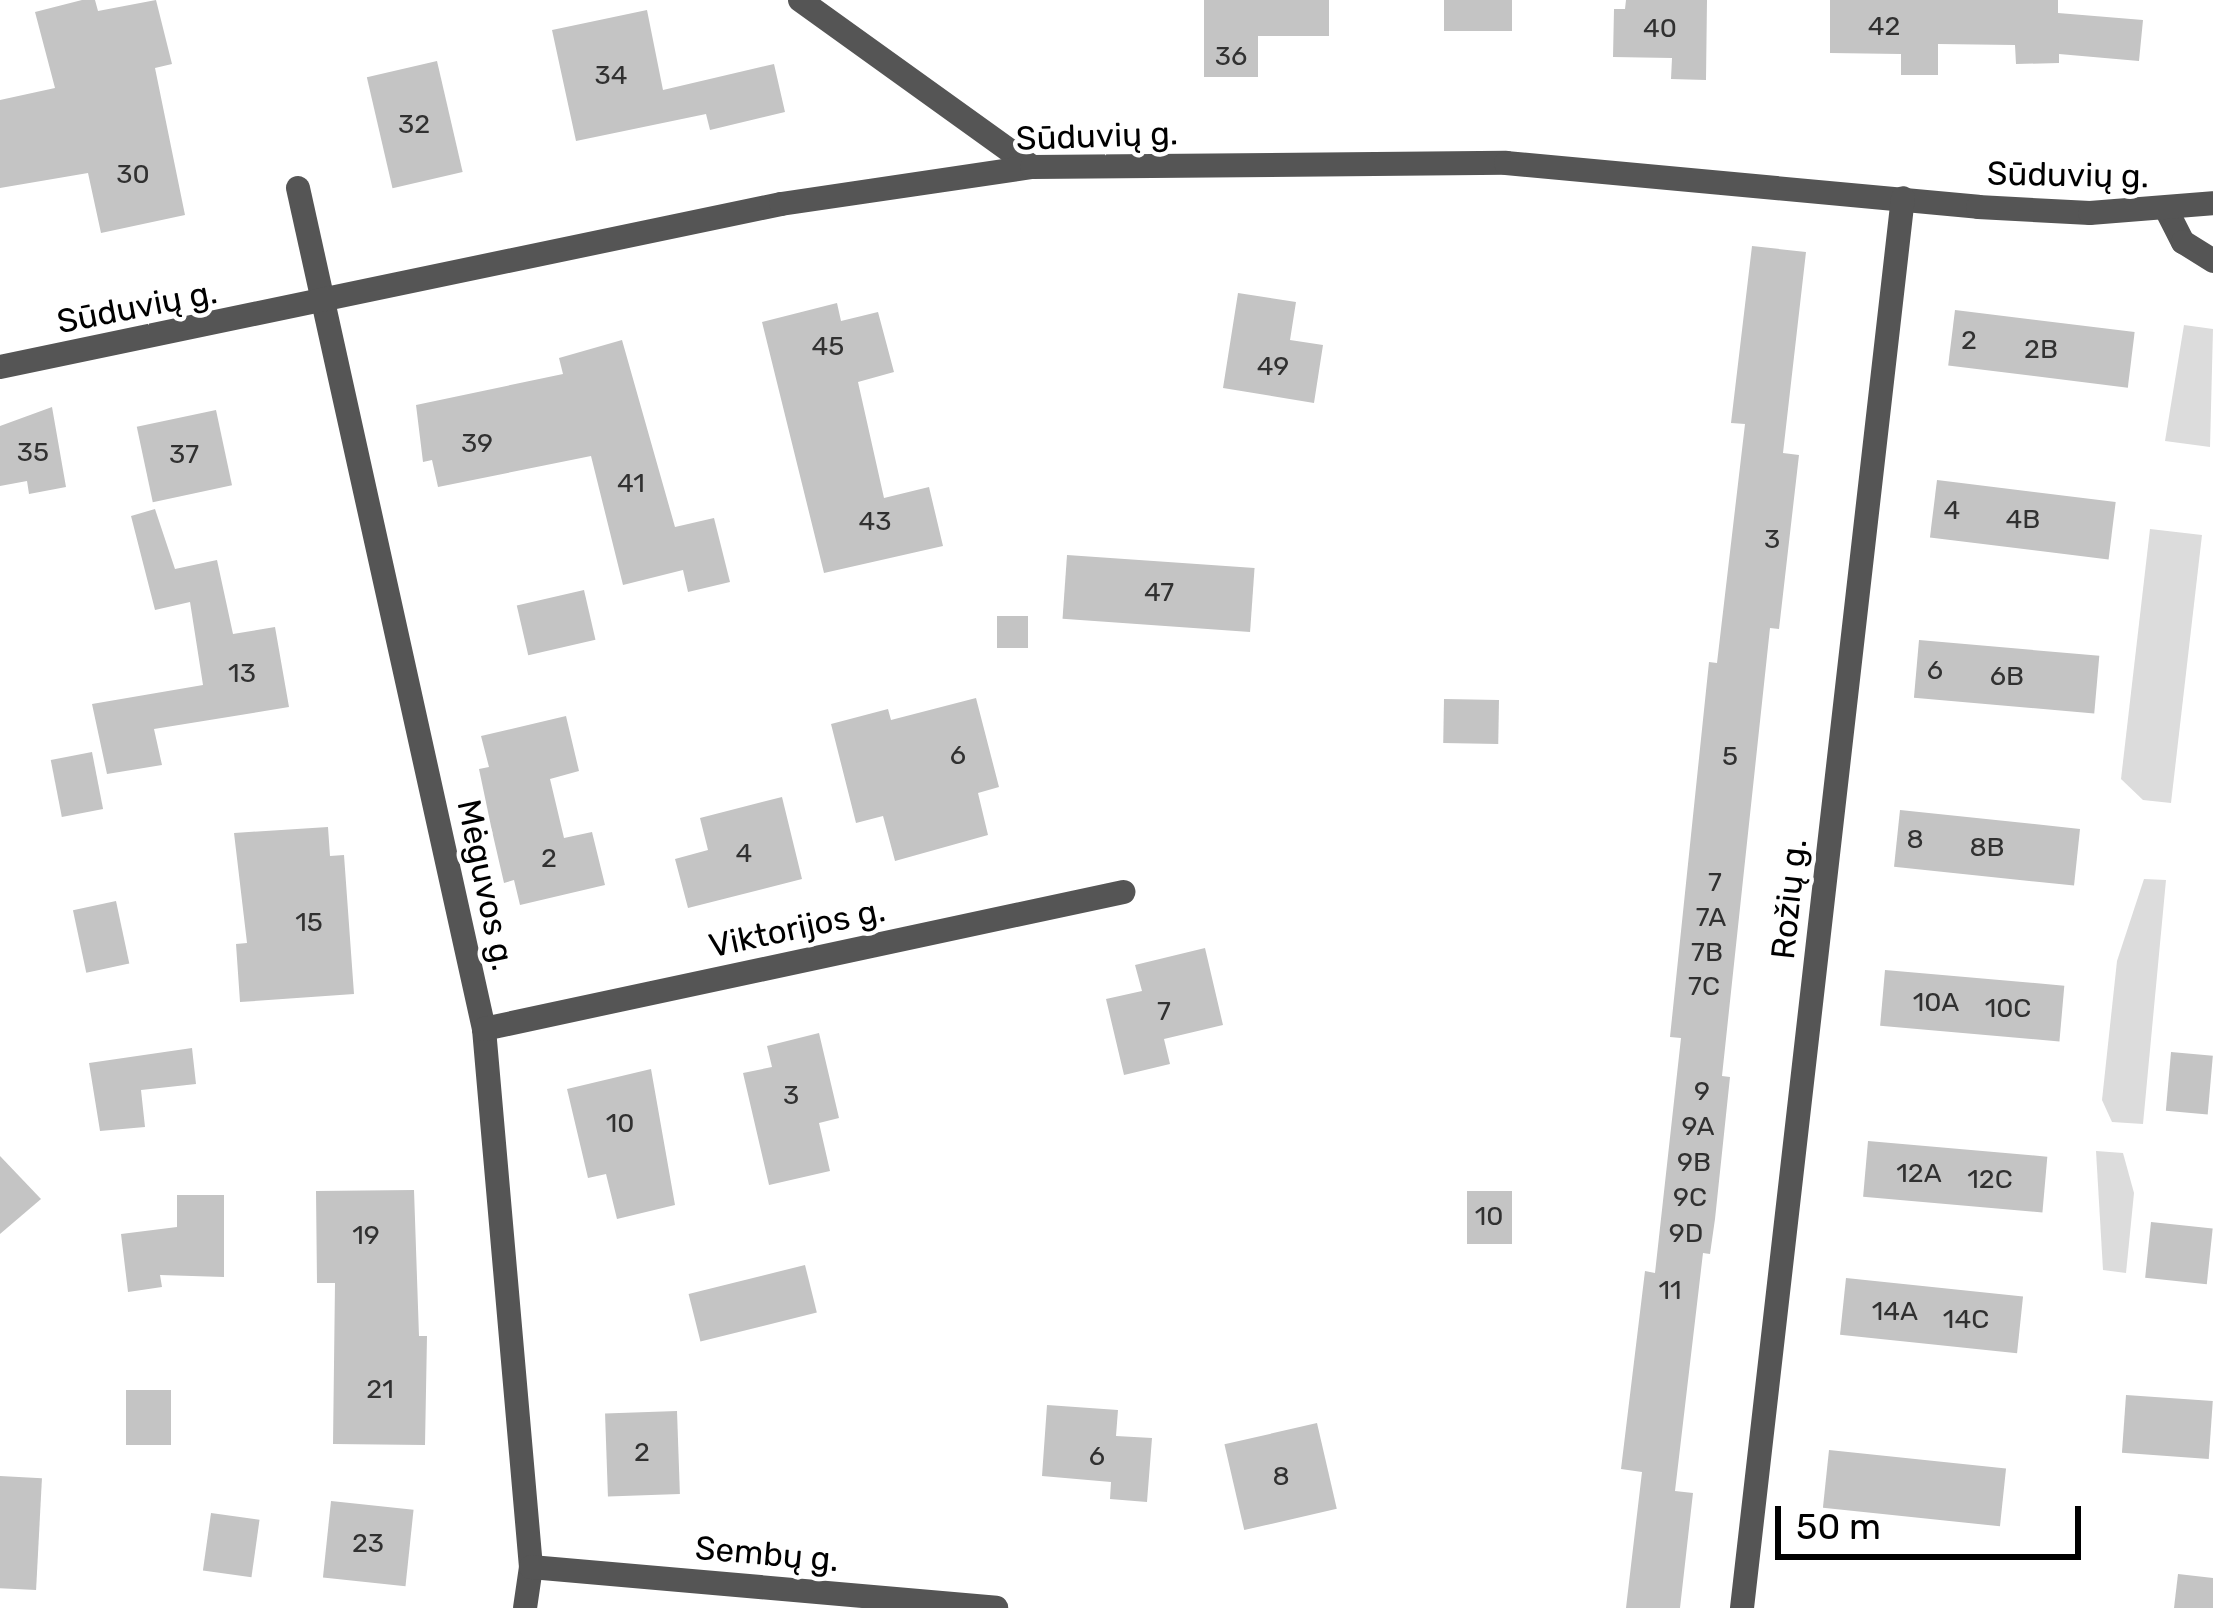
<!DOCTYPE html>
<meta charset="utf-8">
<style>
body{margin:0}
#map{position:relative;width:2213px;height:1608px;overflow:hidden;background:#fff;font-family:Rubik,sans-serif}
div>[style]{position:absolute}
.green>*{inset:0;background:#dcdcdc}
.building>*{inset:0;background:#c4c4c4;transform-origin:0 0}
.street>*{height:24px;margin:-12px;padding:0 12px;transform-origin:12px;border-radius:12px;background:#555}
span{translate:-50% -50%;white-space:nowrap;text-align:center;line-height:1.15;-webkit-text-stroke:9px #fff;paint-order:stroke}
.number-label{font-size:27px;color:#313131}
.number-label span{-webkit-text-stroke-width:0}
.street-label{font-size:33px;color:#000}
.scale{position:absolute;left:1775px;top:1506px;width:306px;height:54px;box-sizing:border-box;border:6px solid #000;border-top:0;padding-left:15px;font-size:36px;line-height:42px;white-space:nowrap;color:#000;-webkit-text-stroke:9px #fff;paint-order:stroke}
</style>
<div id="map">
<div class="green">
<div style="clip-path:polygon(2184px 325px,2213px 329px,2210px 447px,2165px 441px)"></div>
<div style="clip-path:polygon(2150px 529px,2202px 535px,2171px 803px,2143px 800px,2121px 779px)"></div>
<div style="clip-path:polygon(2144px 879px,2166px 880px,2143px 1124px,2112px 1122px,2102px 1100px,2117px 961px)"></div>
<div style="clip-path:polygon(2096px 1151px,2123px 1153px,2134px 1193px,2126px 1273px,2103px 1270px)"></div>
</div>
<div class="building">
<div style="clip-path:polygon(82px 0,95px 0,98px 11px,156px 0,172px 64px,155px 68px,185px 215px,101px 233px,88px 173px,0 188px,0 100px,55px 88px,35px 12px)"></div>
<div style="clip-path:polygon(1204px 0,1329px 0,1329px 36px,1258px 36px,1258px 77px,1204px 77px)"></div>
<div style="left:1444px;top:0;width:68px;height:31px"></div>
<div style="clip-path:polygon(1626px 0,1707px 0,1706px 80px,1671px 79px,1672px 58px,1613px 57px,1614px 9px,1625px 9px)"></div>
<div style="clip-path:polygon(1830px 0,2058px 0,2058px 13px,2143px 20px,2139px 61px,2059px 54px,2059px 63px,2016px 64px,2015px 45px,1938px 44px,1938px 75px,1901px 75px,1901px 54px,1830px 53px)"></div>
<div style="clip-path:polygon(647px 10px,663px 90px,774px 64px,785px 112px,710px 130px,706px 114px,576px 141px,552px 30px)"></div>
<div style="left:437px;top:61px;width:114px;height:72px;rotate:77deg"></div>
<div style="clip-path:polygon(1752px 246px,1806px 252px,1783px 453px,1799px 455px,1779px 629px,1770px 628px,1722px 1076px,1730px 1077px,1715px 1219px,1710px 1254px,1703px 1253px,1675px 1491px,1693px 1493px,1680px 1608px,1626px 1608px,1642px 1472px,1621px 1469px,1645px 1271px,1655px 1273px,1681px 1038px,1670px 1037px,1709px 662px,1717px 663px,1745px 424px,1731px 423px)"></div>
<div style="clip-path:polygon(1238px 293px,1296px 302px,1290px 340px,1323px 345px,1314px 403px,1223px 388px)"></div>
<div style="clip-path:polygon(837px 303px,841px 321px,878px 312px,894px 372px,858px 382px,884px 498px,929px 487px,943px 546px,824px 573px,762px 322px)"></div>
<div style="left:1955px;top:310px;width:181px;height:56px;rotate:7deg"></div>
<div style="clip-path:polygon(622px 340px,675px 527px,714px 518px,730px 582px,688px 592px,683px 570px,623px 585px,591px 456px,438px 487px,432px 460px,423px 462px,416px 405px,563px 374px,559px 358px)"></div>
<div style="clip-path:polygon(52px 407px,66px 487px,29px 494px,27px 481px,0 486px,0 426px)"></div>
<div style="left:216px;top:410px;width:77px;height:81px;rotate:78deg"></div>
<div style="left:1937px;top:480px;width:180px;height:58px;rotate:7deg"></div>
<div style="clip-path:polygon(155px 509px,175px 569px,217px 560px,233px 634px,275px 627px,289px 707px,154px 729px,162px 765px,107px 774px,92px 704px,203px 685px,190px 602px,155px 610px,131px 516px)"></div>
<div style="left:1067px;top:555px;width:188px;height:64px;rotate:4deg"></div>
<div style="left:584px;top:590px;width:51px;height:69px;rotate:77deg"></div>
<div style="left:997px;top:616px;width:31px;height:32px"></div>
<div style="left:1919px;top:640px;width:181px;height:58px;rotate:5deg"></div>
<div style="clip-path:polygon(976px 698px,999px 787px,978px 793px,988px 835px,895px 861px,883px 816px,856px 823px,831px 724px,888px 709px,891px 720px)"></div>
<div style="left:1444px;top:699px;width:55px;height:44px;rotate:1deg"></div>
<div style="clip-path:polygon(566px 716px,579px 771px,550px 779px,564px 838px,592px 832px,605px 885px,520px 905px,514px 880px,504px 883px,492px 831px,479px 769px,489px 767px,481px 736px)"></div>
<div style="left:92px;top:752px;width:58px;height:42px;rotate:79deg"></div>
<div style="clip-path:polygon(782px 797px,802px 879px,688px 908px,675px 859px,708px 850px,700px 818px)"></div>
<div style="left:1900px;top:810px;width:181px;height:57px;rotate:6deg"></div>
<div style="clip-path:polygon(328px 827px,330px 856px,344px 855px,354px 994px,240px 1002px,236px 944px,247px 943px,234px 833px)"></div>
<div style="left:116px;top:901px;width:64px;height:44px;rotate:78deg"></div>
<div style="clip-path:polygon(1205px 948px,1223px 1025px,1164px 1039px,1170px 1064px,1124px 1075px,1106px 999px,1142px 991px,1135px 965px)"></div>
<div style="left:1885px;top:970px;width:180px;height:56px;rotate:5deg"></div>
<div style="clip-path:polygon(819px 1033px,839px 1118px,819px 1123px,830px 1171px,769px 1185px,743px 1073px,772px 1067px,767px 1046px)"></div>
<div style="clip-path:polygon(192px 1048px,196px 1084px,141px 1090px,145px 1127px,100px 1131px,89px 1063px)"></div>
<div style="left:2171px;top:1052px;width:42px;height:59px;rotate:5deg"></div>
<div style="clip-path:polygon(651px 1069px,675px 1205px,617px 1219px,606px 1174px,588px 1178px,567px 1089px)"></div>
<div style="left:1868px;top:1141px;width:180px;height:56px;rotate:5deg"></div>
<div style="clip-path:polygon(0 1156px,41px 1199px,0 1234px)"></div>
<div style="clip-path:polygon(414px 1190px,419px 1336px,427px 1336px,425px 1445px,333px 1444px,335px 1283px,317px 1283px,316px 1191px)"></div>
<div style="left:1467px;top:1191px;width:45px;height:53px"></div>
<div style="clip-path:polygon(177px 1195px,224px 1195px,224px 1277px,160px 1275px,162px 1287px,128px 1292px,121px 1234px,177px 1227px)"></div>
<div style="left:2151px;top:1222px;width:62px;height:56px;rotate:6deg"></div>
<div style="left:805px;top:1265px;width:49px;height:120px;rotate:76deg"></div>
<div style="left:1846px;top:1278px;width:178px;height:57px;rotate:6deg"></div>
<div style="left:126px;top:1390px;width:45px;height:55px"></div>
<div style="left:2126px;top:1395px;width:87px;height:58px;rotate:4deg"></div>
<div style="clip-path:polygon(1047px 1405px,1118px 1410px,1116px 1436px,1152px 1438px,1147px 1502px,1110px 1499px,1111px 1482px,1042px 1476px)"></div>
<div style="left:677px;top:1411px;width:83px;height:72px;rotate:88deg"></div>
<div style="left:1317px;top:1423px;width:88px;height:95px;rotate:77deg"></div>
<div style="left:1829px;top:1450px;width:178px;height:58px;rotate:6deg"></div>
<div style="left:0;top:1476px;width:42px;height:112px;rotate:3deg"></div>
<div style="left:331px;top:1501px;width:83px;height:77px;rotate:6deg"></div>
<div style="left:211px;top:1513px;width:49px;height:58px;rotate:8deg"></div>
<div style="clip-path:polygon(2178px 1574px,2213px 1578px,2213px 1608px,2174px 1608px)"></div>
</div>
<div class="street">
<div style="left:800px;top:0;width:286px;rotate:35.7deg"></div>
<div style="left:298px;top:188px;width:861px;rotate:77.53deg"></div>
<div style="left:484px;top:1029px;width:540px;rotate:85.01deg"></div>
<div style="left:531px;top:1567px;width:41px;rotate:98.3deg"></div>
<div style="left:2166px;top:209px;width:37px;rotate:63deg"></div>
<div style="left:2183px;top:242px;width:36px;rotate:32deg"></div>
<div style="left:0;top:367px;width:798px;rotate:-11.79deg"></div>
<div style="left:781px;top:204px;width:254px;rotate:-8.4deg"></div>
<div style="left:1032px;top:167px;width:474px;rotate:-0.5deg"></div>
<div style="left:1506px;top:163px;width:474px;rotate:5.3deg"></div>
<div style="left:1978px;top:207px;width:112px;rotate:3.1deg"></div>
<div style="left:2090px;top:213px;width:123px;rotate:-4.6deg"></div>
<div style="left:484px;top:1029px;width:654px;rotate:-12.1deg"></div>
<div style="left:531px;top:1567px;width:467px;rotate:5deg"></div>
<div style="left:1742px;top:1608px;width:1419px;rotate:-83.49deg"></div>
</div>
<div class="number-label">
<span style="left:1884px;top:27px">42</span>
<span style="left:1660px;top:29px">40</span>
<span style="left:1231px;top:57px">36</span>
<span style="left:611px;top:76px">34</span>
<span style="left:414px;top:125px">32</span>
<span style="left:133px;top:175px">30</span>
<span style="left:1969px;top:341px">2</span>
<span style="left:828px;top:347px">45</span>
<span style="left:2041px;top:350px">2B</span>
<span style="left:1273px;top:367px">49</span>
<span style="left:477px;top:444px">39</span>
<span style="left:33px;top:453px">35</span>
<span style="left:184px;top:455px">37</span>
<span style="left:631px;top:484px">41</span>
<span style="left:1952px;top:511px">4</span>
<span style="left:2023px;top:520px">4B</span>
<span style="left:875px;top:522px">43</span>
<span style="left:1772px;top:540px">3</span>
<span style="left:1159px;top:593px">47</span>
<span style="left:1935px;top:671px">6</span>
<span style="left:242px;top:674px">13</span>
<span style="left:2007px;top:677px">6B</span>
<span style="left:958px;top:756px">6</span>
<span style="left:1730px;top:757px">5</span>
<span style="left:1915px;top:840px">8</span>
<span style="left:1987px;top:848px">8B</span>
<span style="left:744px;top:854px">4</span>
<span style="left:549px;top:859px">2</span>
<span style="left:1715px;top:883px">7</span>
<span style="left:1711px;top:918px">7A</span>
<span style="left:309px;top:923px">15</span>
<span style="left:1707px;top:953px">7B</span>
<span style="left:1704px;top:987px">7C</span>
<span style="left:1936px;top:1003px">10A</span>
<span style="left:2008px;top:1009px">10C</span>
<span style="left:1164px;top:1012px">7</span>
<span style="left:1702px;top:1092px">9</span>
<span style="left:791px;top:1096px">3</span>
<span style="left:620px;top:1124px">10</span>
<span style="left:1698px;top:1127px">9A</span>
<span style="left:1694px;top:1163px">9B</span>
<span style="left:1919px;top:1174px">12A</span>
<span style="left:1990px;top:1180px">12C</span>
<span style="left:1690px;top:1198px">9C</span>
<span style="left:1489px;top:1217px">10</span>
<span style="left:1686px;top:1234px">9D</span>
<span style="left:366px;top:1236px">19</span>
<span style="left:1670px;top:1291px">11</span>
<span style="left:1895px;top:1312px">14A</span>
<span style="left:1966px;top:1320px">14C</span>
<span style="left:380px;top:1390px">21</span>
<span style="left:642px;top:1453px">2</span>
<span style="left:1097px;top:1457px">6</span>
<span style="left:1281px;top:1477px">8</span>
<span style="left:368px;top:1544px">23</span>
</div>
<div class="street-label">
<span style="left:1097px;top:136px;rotate:-2deg">Sūduvių g.</span>
<span style="left:2068px;top:175px;rotate:1deg">Sūduvių g.</span>
<span style="left:137px;top:307px;rotate:-11deg">Sūduvių g.</span>
<span style="left:486px;top:885px;rotate:78deg">Mėguvos g.</span>
<span style="left:1789px;top:899px;rotate:-84deg">Rožių g.</span>
<span style="left:797px;top:928px;rotate:-12deg">Viktorijos g.</span>
<span style="left:767px;top:1554px;rotate:5deg">Sembų g.</span>
</div>
<div class="scale">50 m</div>
</div>
